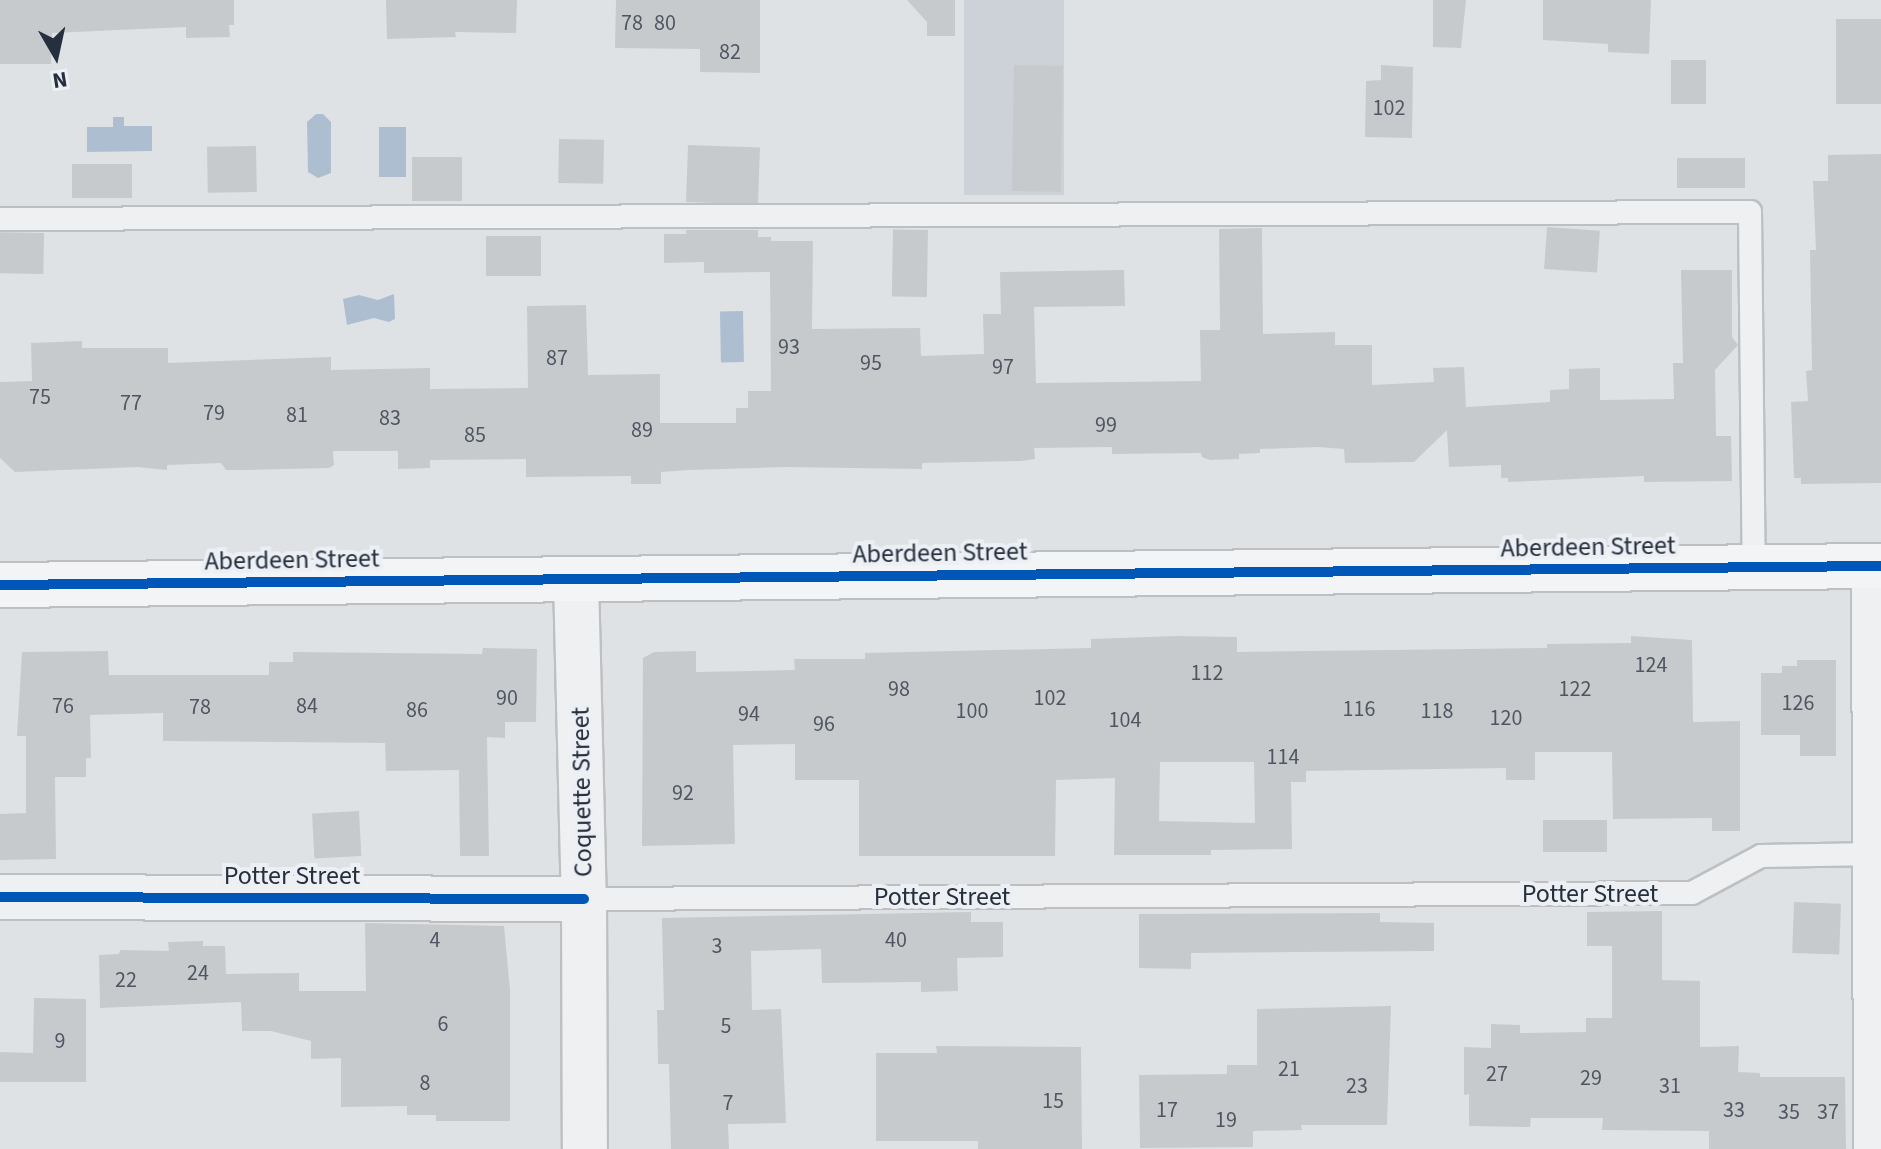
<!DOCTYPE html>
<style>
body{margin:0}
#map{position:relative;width:1881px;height:1149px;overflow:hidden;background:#dfe2e5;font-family:"Source Sans 3",sans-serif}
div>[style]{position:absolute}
.built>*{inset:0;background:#cdd1d8;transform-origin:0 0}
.water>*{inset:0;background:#adbed1;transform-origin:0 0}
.building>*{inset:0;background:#c7cacd;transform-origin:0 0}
.roads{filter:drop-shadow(2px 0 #bdc0c3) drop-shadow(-2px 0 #bdc0c3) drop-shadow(0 2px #bdc0c3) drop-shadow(0 -2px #bdc0c3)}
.lane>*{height:22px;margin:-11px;padding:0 11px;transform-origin:11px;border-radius:11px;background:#eff0f1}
.street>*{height:44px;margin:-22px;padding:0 22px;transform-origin:22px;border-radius:22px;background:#eff0f1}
.primary>*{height:44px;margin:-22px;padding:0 22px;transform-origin:22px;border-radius:22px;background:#f3f4f5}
.cycleway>*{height:10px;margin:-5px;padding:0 5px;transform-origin:5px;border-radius:5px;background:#0057b8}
span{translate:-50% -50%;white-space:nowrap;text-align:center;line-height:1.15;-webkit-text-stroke:8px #ecf0f5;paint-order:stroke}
.number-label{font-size:22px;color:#4f5662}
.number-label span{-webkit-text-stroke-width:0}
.street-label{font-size:26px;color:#262f3d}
.north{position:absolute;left:16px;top:16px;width:80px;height:80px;-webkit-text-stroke:6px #ecf0f5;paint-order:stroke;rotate:171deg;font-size:22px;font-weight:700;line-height:32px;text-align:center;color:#262f3d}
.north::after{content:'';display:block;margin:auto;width:28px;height:36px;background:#262f3d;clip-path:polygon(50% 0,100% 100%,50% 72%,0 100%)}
</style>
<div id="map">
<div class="built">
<div style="left:964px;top:0;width:100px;height:195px"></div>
</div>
<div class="water">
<div style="clip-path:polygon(316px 114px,323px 114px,331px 122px,331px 173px,318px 178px,308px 172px,307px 122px)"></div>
<div style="clip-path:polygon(113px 117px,124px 117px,124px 126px,152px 126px,152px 151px,87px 152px,87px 127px,113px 127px)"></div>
<div style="left:379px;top:127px;width:27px;height:50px"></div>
<div style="clip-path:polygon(394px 294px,395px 319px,389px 322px,374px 318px,347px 325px,343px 299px,359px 295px,378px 300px)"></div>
<div style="left:743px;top:311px;width:51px;height:23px;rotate:89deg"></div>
</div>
<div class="building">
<div style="clip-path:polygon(0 0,234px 0,234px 25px,229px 25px,230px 37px,186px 38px,186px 27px,52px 33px,51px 64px,0 64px)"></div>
<div style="clip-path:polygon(386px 0,517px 0,516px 33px,455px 32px,456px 37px,387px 39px)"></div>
<div style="clip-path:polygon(616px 0,760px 0,760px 73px,700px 72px,700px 49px,615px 48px)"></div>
<div style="clip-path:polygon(907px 0,955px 0,955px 36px,927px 36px,927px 22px)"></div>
<div style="clip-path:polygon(1433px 0,1466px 0,1461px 48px,1433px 47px)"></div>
<div style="clip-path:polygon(1543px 0,1651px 0,1649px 54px,1608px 52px,1608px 44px,1543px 40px)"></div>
<div style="left:1881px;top:19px;width:85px;height:45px;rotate:90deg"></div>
<div style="left:1671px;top:60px;width:35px;height:44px"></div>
<div style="left:1014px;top:65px;width:49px;height:126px;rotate:1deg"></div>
<div style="clip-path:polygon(1381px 65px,1413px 67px,1412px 138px,1365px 137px,1366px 81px,1381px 80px)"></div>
<div style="left:559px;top:139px;width:45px;height:44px;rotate:1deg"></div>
<div style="left:688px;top:145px;width:72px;height:57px;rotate:2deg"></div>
<div style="left:256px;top:146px;width:46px;height:49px;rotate:89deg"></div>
<div style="clip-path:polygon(1881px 154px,1881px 483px,1801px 484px,1801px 478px,1794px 478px,1791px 402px,1808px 401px,1806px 371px,1812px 370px,1810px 250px,1816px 250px,1813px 181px,1828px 181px,1828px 155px)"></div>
<div style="left:412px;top:157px;width:50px;height:44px"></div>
<div style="left:1745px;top:158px;width:30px;height:68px;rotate:90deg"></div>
<div style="left:132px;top:164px;width:34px;height:60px;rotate:90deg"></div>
<div style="left:1547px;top:227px;width:53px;height:42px;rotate:4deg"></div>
<div style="clip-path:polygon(1262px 228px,1263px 334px,1335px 332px,1335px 345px,1372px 345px,1372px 385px,1434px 382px,1433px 368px,1464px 367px,1466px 407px,1550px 402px,1550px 390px,1569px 389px,1569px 369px,1600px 368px,1600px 400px,1674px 399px,1673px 363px,1683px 363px,1681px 270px,1732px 270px,1732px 337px,1738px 345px,1715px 370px,1716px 436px,1731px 436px,1732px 481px,1644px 482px,1644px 476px,1508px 482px,1508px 478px,1501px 478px,1501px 465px,1449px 467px,1447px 430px,1414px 462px,1345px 463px,1344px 449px,1319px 447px,1260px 449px,1260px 453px,1239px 454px,1239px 459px,1210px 460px,1202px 457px,1201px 453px,1112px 454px,1112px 447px,1034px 448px,1035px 459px,1021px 461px,922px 463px,922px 469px,785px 467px,689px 470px,661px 472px,661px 484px,631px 484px,631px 476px,526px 477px,526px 459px,430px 460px,430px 468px,398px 469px,398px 451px,333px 451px,334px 465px,329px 468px,246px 470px,226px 470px,221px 463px,167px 465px,167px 470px,137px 467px,15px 472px,0 458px,0 382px,32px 381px,31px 343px,82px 341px,82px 348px,168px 348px,168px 363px,331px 357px,331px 370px,430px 368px,430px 389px,528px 388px,527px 306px,586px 305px,588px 375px,660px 374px,660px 423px,736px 423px,736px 408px,748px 408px,748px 391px,771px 391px,770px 272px,704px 273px,704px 262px,664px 263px,664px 234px,686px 234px,686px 230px,758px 230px,758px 237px,771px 237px,771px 241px,813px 241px,812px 329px,920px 328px,921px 356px,984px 354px,983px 314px,1001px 314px,1000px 272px,1124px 270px,1125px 306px,1034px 307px,1036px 383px,1201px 381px,1200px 330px,1220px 330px,1219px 229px)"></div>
<div style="left:928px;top:230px;width:67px;height:35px;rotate:91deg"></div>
<div style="left:44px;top:233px;width:41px;height:44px;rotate:91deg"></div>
<div style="left:486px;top:236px;width:55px;height:40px"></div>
<div style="clip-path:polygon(evenodd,1177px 636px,1237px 637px,1237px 652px,1547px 648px,1547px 644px,1631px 643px,1631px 636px,1692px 640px,1693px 722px,1740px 721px,1740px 831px,1712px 831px,1712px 818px,1613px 819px,1612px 752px,1535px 752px,1535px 780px,1506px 780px,1506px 768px,1306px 771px,1306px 782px,1291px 782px,1292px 849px,1211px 850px,1211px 855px,1114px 855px,1115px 778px,1056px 780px,1055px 856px,859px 856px,859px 780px,795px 780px,795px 744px,733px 745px,735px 844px,642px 846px,643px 658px,654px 652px,696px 651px,696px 672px,795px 670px,794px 659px,865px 659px,865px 653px,1091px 648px,1091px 639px,1177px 636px,1160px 762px,1254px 762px,1255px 823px,1159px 821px,1160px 762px)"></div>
<div style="clip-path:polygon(483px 648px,537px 649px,536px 722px,505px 722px,505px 738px,487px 737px,489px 856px,460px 856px,459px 770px,386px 771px,385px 743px,163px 741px,163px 713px,90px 715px,91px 758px,86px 758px,86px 777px,55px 777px,56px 859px,0 860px,0 814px,26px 813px,26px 736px,17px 736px,22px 652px,108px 651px,109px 675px,269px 675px,269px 662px,293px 662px,293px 652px,482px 654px)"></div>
<div style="clip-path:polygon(1797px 660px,1836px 660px,1836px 756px,1800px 756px,1800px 735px,1761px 735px,1761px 673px,1782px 673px,1782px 666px,1797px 666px)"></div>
<div style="left:359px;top:811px;width:45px;height:47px;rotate:87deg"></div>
<div style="left:1543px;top:820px;width:64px;height:32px"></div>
<div style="left:1794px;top:902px;width:47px;height:51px;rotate:2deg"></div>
<div style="clip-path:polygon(1662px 911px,1662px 980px,1700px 981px,1700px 1047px,1739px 1046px,1738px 1072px,1760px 1073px,1760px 1077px,1845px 1077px,1846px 1149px,1709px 1149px,1709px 1131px,1602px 1130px,1603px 1118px,1531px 1118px,1530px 1127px,1469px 1126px,1469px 1094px,1464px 1095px,1464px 1047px,1491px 1048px,1491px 1024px,1520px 1025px,1520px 1033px,1586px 1032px,1586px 1018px,1612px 1018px,1612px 946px,1587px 946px,1587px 912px)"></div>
<div style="clip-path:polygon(971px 912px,971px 922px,1003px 922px,1003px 957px,957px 958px,958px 991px,921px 992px,921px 982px,822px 983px,821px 949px,751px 951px,752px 1010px,781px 1009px,786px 1123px,728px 1124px,729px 1149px,671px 1149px,669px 1064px,658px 1064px,657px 1010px,664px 1010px,662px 918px)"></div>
<div style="clip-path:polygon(1380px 913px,1380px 922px,1434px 923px,1434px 951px,1191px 953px,1191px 969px,1139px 968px,1139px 914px)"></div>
<div style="clip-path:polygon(365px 923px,504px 926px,510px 990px,510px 1121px,436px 1121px,436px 1115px,407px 1115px,407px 1106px,341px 1107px,341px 1058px,311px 1059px,311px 1041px,271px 1031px,242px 1031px,241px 1002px,100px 1008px,99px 955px,119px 954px,120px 950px,169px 951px,168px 942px,203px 941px,203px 946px,225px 946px,226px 974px,299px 973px,299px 991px,366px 991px)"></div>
<div style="clip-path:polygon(34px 998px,86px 999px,86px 1082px,0 1082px,0 1052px,33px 1053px)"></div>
<div style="clip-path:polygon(1391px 1006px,1387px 1125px,1301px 1125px,1302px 1130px,1253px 1131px,1253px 1147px,1140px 1148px,1139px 1075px,1227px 1074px,1227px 1065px,1257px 1065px,1257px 1009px)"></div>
<div style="clip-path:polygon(936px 1046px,1081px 1047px,1082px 1149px,978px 1149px,978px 1141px,876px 1141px,876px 1053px,937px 1053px)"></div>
</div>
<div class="roads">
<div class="lane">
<div style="left:0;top:219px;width:1750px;rotate:-0.23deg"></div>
<div style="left:1750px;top:212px;width:356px;rotate:89.4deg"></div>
<div style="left:584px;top:899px;width:1108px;rotate:-0.31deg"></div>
<div style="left:1692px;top:893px;width:78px;rotate:-28.2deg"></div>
<div style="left:1761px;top:856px;width:114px;rotate:-1deg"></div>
</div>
<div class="street">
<div style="left:1874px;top:566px;width:583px;rotate:89.8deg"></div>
<div style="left:576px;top:579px;width:320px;rotate:88.6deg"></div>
<div style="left:584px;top:899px;width:250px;rotate:89.8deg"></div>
<div style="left:0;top:897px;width:584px;rotate:0.2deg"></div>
</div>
<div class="primary">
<div style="left:0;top:585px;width:1881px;rotate:-0.58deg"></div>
</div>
</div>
<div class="cycleway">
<div style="left:0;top:585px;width:1881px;rotate:-0.58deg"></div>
<div style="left:0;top:897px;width:584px;rotate:0.2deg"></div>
</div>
<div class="number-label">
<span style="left:632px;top:24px">78</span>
<span style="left:665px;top:24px">80</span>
<span style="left:730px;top:53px">82</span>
<span style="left:1389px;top:109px">102</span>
<span style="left:789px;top:348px">93</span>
<span style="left:557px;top:359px">87</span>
<span style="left:871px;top:364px">95</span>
<span style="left:1003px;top:368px">97</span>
<span style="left:40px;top:398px">75</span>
<span style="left:131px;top:404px">77</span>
<span style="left:214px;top:414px">79</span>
<span style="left:297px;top:416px">81</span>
<span style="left:390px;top:419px">83</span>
<span style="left:1106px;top:426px">99</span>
<span style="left:642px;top:431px">89</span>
<span style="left:475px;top:436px">85</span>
<span style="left:1651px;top:666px">124</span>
<span style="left:1207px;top:674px">112</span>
<span style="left:899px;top:690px">98</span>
<span style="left:1575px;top:690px">122</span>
<span style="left:507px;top:699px">90</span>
<span style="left:1050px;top:699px">102</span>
<span style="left:1798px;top:704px">126</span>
<span style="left:63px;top:707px">76</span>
<span style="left:307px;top:707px">84</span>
<span style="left:200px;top:708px">78</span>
<span style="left:1359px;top:710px">116</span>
<span style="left:417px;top:711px">86</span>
<span style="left:972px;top:712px">100</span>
<span style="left:1437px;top:712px">118</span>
<span style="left:749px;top:715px">94</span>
<span style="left:1506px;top:719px">120</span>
<span style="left:1125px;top:721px">104</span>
<span style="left:824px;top:725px">96</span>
<span style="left:1283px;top:758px">114</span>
<span style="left:683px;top:794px">92</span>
<span style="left:435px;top:941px">4</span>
<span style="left:896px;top:941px">40</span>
<span style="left:717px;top:947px">3</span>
<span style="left:198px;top:974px">24</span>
<span style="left:126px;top:981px">22</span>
<span style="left:443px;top:1025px">6</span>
<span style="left:726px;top:1027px">5</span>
<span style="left:60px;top:1042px">9</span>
<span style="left:1289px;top:1070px">21</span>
<span style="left:1497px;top:1075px">27</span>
<span style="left:1591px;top:1079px">29</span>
<span style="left:425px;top:1084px">8</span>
<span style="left:1357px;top:1087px">23</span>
<span style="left:1670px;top:1087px">31</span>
<span style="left:1053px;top:1102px">15</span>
<span style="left:728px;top:1104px">7</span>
<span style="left:1167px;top:1111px">17</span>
<span style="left:1734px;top:1111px">33</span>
<span style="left:1789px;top:1113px">35</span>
<span style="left:1828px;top:1113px">37</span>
<span style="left:1226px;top:1121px">19</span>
</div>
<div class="street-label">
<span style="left:1588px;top:547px;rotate:-1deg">Aberdeen Street</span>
<span style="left:940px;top:553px;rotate:-1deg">Aberdeen Street</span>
<span style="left:292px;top:560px;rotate:-1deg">Aberdeen Street</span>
<span style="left:582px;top:792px;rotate:-91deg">Coquette Street</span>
<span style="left:292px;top:876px">Potter Street</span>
<span style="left:1590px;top:894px">Potter Street</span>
<span style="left:942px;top:897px">Potter Street</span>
</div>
<div class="north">N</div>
</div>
